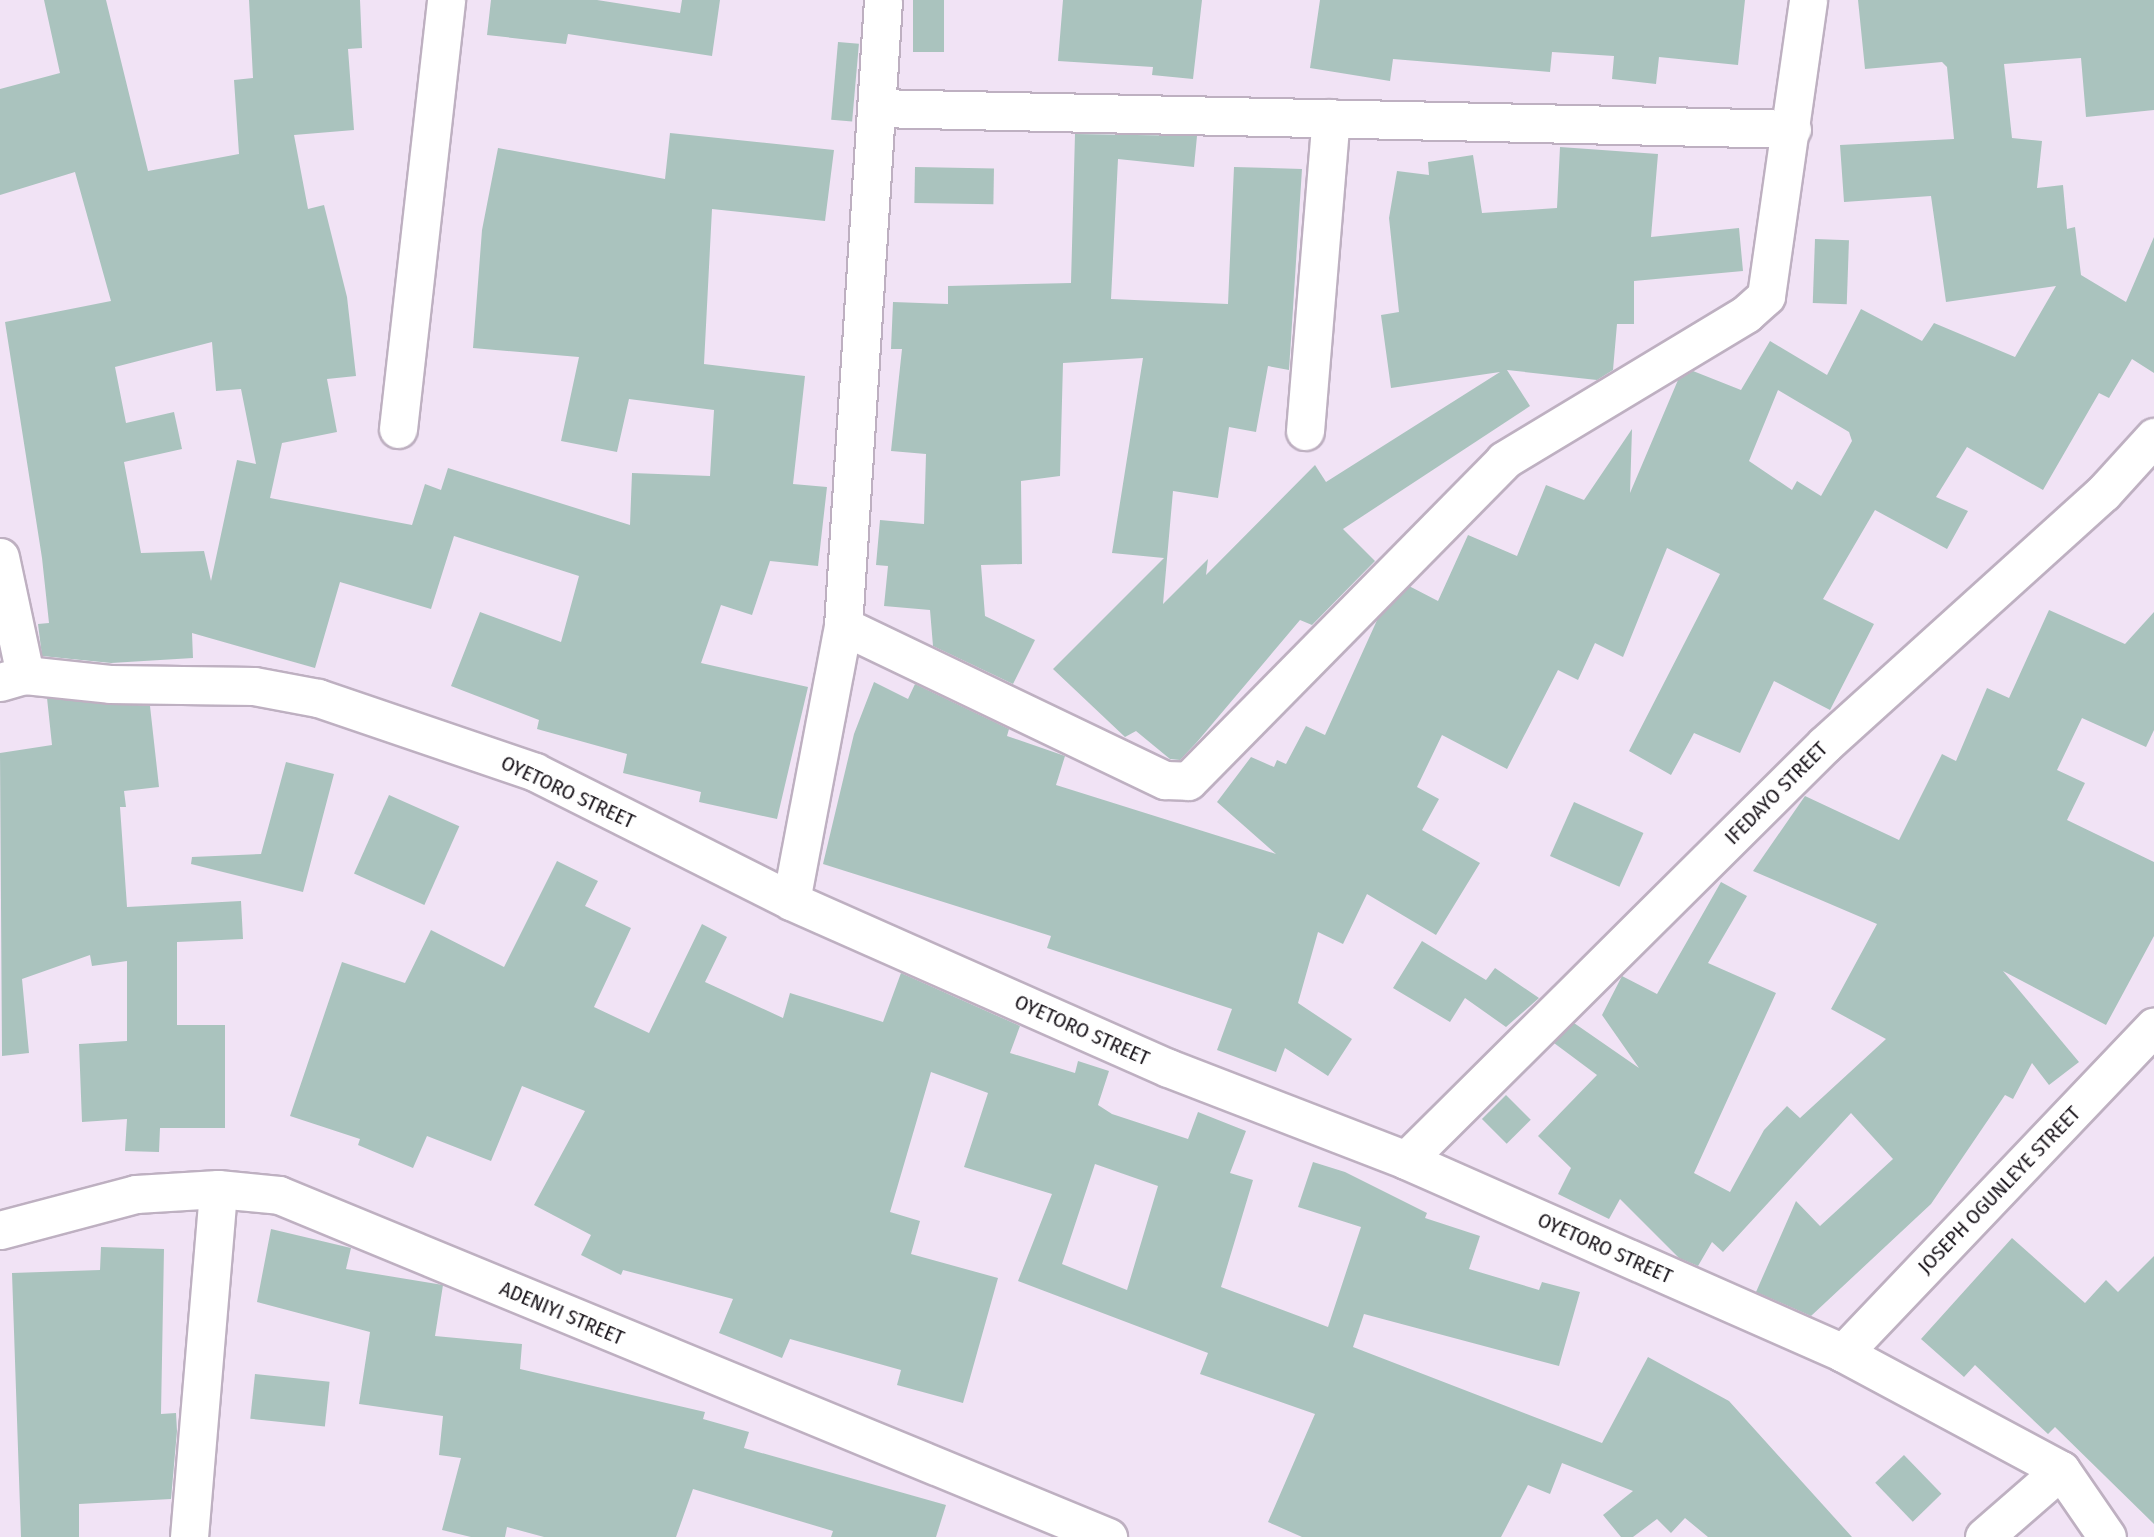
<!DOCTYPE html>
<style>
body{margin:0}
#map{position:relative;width:2154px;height:1537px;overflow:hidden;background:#f1e3f5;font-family:"Fira Sans Condensed",sans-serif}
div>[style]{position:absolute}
.building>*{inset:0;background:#aac3be;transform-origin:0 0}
.roads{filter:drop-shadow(2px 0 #beb0c1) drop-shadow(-2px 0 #beb0c1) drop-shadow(0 2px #beb0c1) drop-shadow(0 -2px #beb0c1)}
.minor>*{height:37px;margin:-18.5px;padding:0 18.5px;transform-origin:18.5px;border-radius:18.5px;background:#fff}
span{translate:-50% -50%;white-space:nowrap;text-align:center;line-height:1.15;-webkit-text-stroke:5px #fff;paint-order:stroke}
.street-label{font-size:21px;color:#1d181e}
</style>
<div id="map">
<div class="building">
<div style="clip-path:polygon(evenodd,44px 0,106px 0,148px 171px,239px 154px,234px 80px,253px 78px,249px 0,360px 0,362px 48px,348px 49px,354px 130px,294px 135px,308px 209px,324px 205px,347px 297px,356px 376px,327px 379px,337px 432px,282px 443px,270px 498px,412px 525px,425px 484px,441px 490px,448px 468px,630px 525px,632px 473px,710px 476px,714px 410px,629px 399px,617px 452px,561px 441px,579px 357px,473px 348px,482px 230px,498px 148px,665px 179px,670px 133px,834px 150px,825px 221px,712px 209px,704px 364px,805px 376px,793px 484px,827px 487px,818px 566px,770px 561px,752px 615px,721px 605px,701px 663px,808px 687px,777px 819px,699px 802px,701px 792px,623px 773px,627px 754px,537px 729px,539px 720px,451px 686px,480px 612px,561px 642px,579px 576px,454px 536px,431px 609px,340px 582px,315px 668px,192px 633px,193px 658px,111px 663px,42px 656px,38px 624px,49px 623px,42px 558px,5px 322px,111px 301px,75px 172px,0 195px,0 89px,60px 73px,44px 0,212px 342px,216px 391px,241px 389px,256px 464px,237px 460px,211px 581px,204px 551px,141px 553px,124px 462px,182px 449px,174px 412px,126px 423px,115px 367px,212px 342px)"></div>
<div style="clip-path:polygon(491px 0,597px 0,680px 13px,682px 0,720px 0,712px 56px,568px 34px,566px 44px,487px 35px)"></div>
<div style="left:913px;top:0;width:31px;height:52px"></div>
<div style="clip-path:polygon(1063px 0,1202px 0,1193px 79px,1152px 75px,1153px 67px,1058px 61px)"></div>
<div style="clip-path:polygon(1320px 0,1745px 0,1738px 65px,1659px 57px,1656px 84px,1612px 79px,1614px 56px,1552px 52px,1550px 72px,1393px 59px,1390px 81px,1310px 68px)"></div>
<div style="clip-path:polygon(evenodd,1858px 0,2154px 0,2154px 110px,2086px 117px,2081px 58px,2004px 64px,2012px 138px,2042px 141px,2037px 188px,2063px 185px,2067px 229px,2075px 227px,2081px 275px,2126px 302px,2154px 237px,2154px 373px,2132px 359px,2109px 398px,2099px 393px,2043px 490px,1967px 447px,1936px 497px,1968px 511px,1947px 549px,1875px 510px,1823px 599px,1874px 624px,1830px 710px,1774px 681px,1740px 753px,1694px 733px,1671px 775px,1629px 751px,1720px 574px,1667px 548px,1623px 657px,1595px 643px,1578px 680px,1558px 670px,1507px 769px,1442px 735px,1417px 787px,1439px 799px,1422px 830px,1480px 863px,1436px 935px,1367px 894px,1343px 944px,1318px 932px,1298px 1003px,1352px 1039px,1328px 1076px,1285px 1048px,1276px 1072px,1217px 1050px,1232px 1009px,1047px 948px,1051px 936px,823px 864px,854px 734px,874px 682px,908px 699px,915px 684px,1009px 729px,1007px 736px,1065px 756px,1056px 785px,1276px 854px,1217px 802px,1251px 757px,1274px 767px,1277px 760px,1286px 764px,1306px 726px,1325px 735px,1378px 618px,1409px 586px,1438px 601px,1468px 535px,1517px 556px,1546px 485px,1584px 500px,1632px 429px,1630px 493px,1678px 380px,1693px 371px,1741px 390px,1770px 341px,1827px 375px,1861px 309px,1922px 341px,1934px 323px,2015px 357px,2056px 286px,1946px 302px,1931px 196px,1844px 202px,1840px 145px,1954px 139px,1947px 67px,1942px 62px,1865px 69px,1858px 0,1778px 390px,1849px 432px,1852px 441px,1821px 496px,1797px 481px,1792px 490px,1749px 461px,1778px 390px)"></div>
<div style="left:838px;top:42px;width:21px;height:78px;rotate:5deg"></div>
<div style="clip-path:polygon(1075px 134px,1197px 136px,1194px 167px,1118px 159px,1111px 299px,1228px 304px,1234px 167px,1302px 169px,1289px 370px,1268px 366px,1256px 432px,1229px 427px,1218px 498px,1173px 491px,1163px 604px,1208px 559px,1206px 575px,1315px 465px,1326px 482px,1500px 372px,1391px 388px,1381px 315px,1399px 312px,1389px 218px,1397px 171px,1429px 175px,1428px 162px,1473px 155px,1482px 213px,1557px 208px,1560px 147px,1658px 154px,1651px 237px,1739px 228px,1743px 271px,1634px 281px,1634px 324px,1617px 324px,1613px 370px,1597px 380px,1507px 370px,1530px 406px,1343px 529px,1375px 561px,1312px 625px,1300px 620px,1197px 742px,1180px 760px,1170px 759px,1136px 731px,1125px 737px,1053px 669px,1164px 558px,1112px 553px,1143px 358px,1063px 363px,1060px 476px,1021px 481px,1022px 564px,981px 565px,985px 616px,1035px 640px,1013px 684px,933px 646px,930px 610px,884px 606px,888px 566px,876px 565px,880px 520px,924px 524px,926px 454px,891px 451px,902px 349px,891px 349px,893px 302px,948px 304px,948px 286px,1071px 283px)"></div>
<div style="left:915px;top:167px;width:79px;height:36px;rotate:1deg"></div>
<div style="left:1815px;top:239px;width:34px;height:64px;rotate:2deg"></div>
<div style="clip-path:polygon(2049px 610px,2125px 644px,2154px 612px,2154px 730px,2146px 747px,2082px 718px,2057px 770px,2085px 783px,2067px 820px,2154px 862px,2154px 936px,2106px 1025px,2003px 971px,2079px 1062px,2049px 1085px,2032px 1063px,2013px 1099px,2005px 1095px,1931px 1204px,1811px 1316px,1756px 1292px,1796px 1201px,1820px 1226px,1893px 1159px,1851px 1113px,1723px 1252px,1712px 1242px,1698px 1266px,1679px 1258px,1620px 1199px,1609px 1219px,1558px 1194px,1571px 1168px,1538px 1136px,1597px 1075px,1554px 1043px,1574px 1023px,1639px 1068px,1602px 1015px,1622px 976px,1657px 994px,1721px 882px,1747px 896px,1708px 963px,1776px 993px,1694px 1173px,1730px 1192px,1764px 1130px,1787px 1106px,1800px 1118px,1886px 1039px,1831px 1009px,1877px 924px,1753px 871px,1805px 796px,1899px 840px,1942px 754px,1956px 761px,1987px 688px,2009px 698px)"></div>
<div style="clip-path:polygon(47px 698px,150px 706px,159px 787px,124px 791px,126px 807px,120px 807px,127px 907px,241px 901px,243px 939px,177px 942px,177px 1025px,225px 1025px,225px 1128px,160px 1128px,159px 1152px,125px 1151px,127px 1119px,82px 1122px,79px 1044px,127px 1041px,127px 961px,92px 966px,90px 955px,22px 979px,29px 1053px,2px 1056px,0 753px,52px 745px)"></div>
<div style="clip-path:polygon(286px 762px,334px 774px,303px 892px,191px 864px,192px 857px,261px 854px)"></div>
<div style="left:389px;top:795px;width:77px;height:86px;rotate:24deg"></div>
<div style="left:1574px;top:802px;width:76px;height:59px;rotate:24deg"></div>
<div style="clip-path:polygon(evenodd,557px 861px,598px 881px,585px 906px,631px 928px,594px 1007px,649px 1033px,702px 924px,727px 937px,705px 982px,783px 1018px,790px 993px,883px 1022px,901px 973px,1020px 1026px,1010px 1053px,1075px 1073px,1078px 1061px,1109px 1071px,1098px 1105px,1112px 1114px,1188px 1139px,1198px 1112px,1246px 1131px,1230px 1173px,1253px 1180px,1221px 1287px,1328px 1327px,1361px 1227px,1298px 1207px,1313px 1162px,1345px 1172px,1427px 1213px,1425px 1218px,1480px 1236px,1469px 1269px,1539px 1290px,1542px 1282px,1580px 1292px,1559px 1366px,1364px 1314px,1353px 1347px,1602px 1443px,1648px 1357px,1729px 1401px,1852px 1537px,1708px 1537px,1685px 1518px,1671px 1533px,1657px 1519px,1633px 1537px,1621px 1537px,1603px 1515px,1633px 1491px,1562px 1463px,1550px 1494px,1528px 1485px,1501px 1537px,1302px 1537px,1268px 1522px,1315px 1414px,1200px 1374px,1208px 1353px,1018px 1281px,1052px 1194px,964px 1167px,988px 1093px,931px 1072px,890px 1212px,920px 1221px,911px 1254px,998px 1278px,963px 1403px,897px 1385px,901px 1370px,790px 1339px,782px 1358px,719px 1333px,733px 1299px,623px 1270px,621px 1275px,581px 1255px,591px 1235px,534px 1205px,585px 1111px,522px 1086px,491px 1161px,427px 1136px,413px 1168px,358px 1145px,360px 1139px,290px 1116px,342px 962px,405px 983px,431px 930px,504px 967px,557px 861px,1095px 1164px,1158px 1186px,1127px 1290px,1062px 1264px,1095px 1164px)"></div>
<div style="clip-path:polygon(1422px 941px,1486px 980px,1495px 968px,1539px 998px,1506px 1027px,1465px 998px,1450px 1022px,1393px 988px)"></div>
<div style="left:1506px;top:1095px;width:35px;height:34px;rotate:45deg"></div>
<div style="clip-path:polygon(271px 1229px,351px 1248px,346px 1269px,443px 1285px,435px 1336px,522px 1344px,520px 1369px,705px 1412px,703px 1419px,749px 1432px,744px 1448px,946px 1505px,936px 1537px,831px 1537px,833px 1531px,693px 1489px,676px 1537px,544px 1537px,507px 1527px,505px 1537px,471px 1537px,442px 1530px,461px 1458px,439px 1455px,443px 1416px,359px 1404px,370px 1332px,257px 1302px)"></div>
<div style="clip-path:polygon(2012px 1238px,2085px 1303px,2106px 1280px,2118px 1292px,2154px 1256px,2154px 1524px,2055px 1427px,2048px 1434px,1975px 1365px,1964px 1377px,1921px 1339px)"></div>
<div style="clip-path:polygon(101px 1247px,164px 1249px,161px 1414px,176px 1413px,177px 1431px,171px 1499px,79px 1504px,79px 1537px,21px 1537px,12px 1273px,100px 1270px)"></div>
<div style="left:255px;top:1374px;width:75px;height:45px;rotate:6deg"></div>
<div style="left:1904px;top:1455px;width:54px;height:40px;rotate:46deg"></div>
</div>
<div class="roads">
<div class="minor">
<div style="left:876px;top:108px;width:916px;rotate:1.31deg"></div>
<div style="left:398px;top:429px;width:432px;rotate:-83.6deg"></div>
<div style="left:1305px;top:431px;width:314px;rotate:-85.3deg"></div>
<div style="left:0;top:557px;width:121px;rotate:78deg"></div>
<div style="left:843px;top:626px;width:357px;rotate:25.6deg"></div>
<div style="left:1165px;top:780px;width:23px;rotate:2deg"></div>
<div style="left:1188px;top:781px;width:450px;rotate:-45.4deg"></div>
<div style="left:1504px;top:460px;width:283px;rotate:-31.1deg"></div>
<div style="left:1746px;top:314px;width:27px;rotate:-42deg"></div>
<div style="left:1766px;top:296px;width:299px;rotate:-81.9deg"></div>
<div style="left:0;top:682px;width:26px;rotate:-16deg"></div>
<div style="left:25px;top:675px;width:85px;rotate:6deg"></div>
<div style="left:110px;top:684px;width:144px;rotate:0.8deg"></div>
<div style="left:254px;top:686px;width:65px;rotate:10.6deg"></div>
<div style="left:318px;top:698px;width:229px;rotate:18.8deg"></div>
<div style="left:535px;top:772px;width:287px;rotate:26.7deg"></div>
<div style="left:791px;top:901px;width:412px;rotate:23.9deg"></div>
<div style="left:1168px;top:1068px;width:255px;rotate:21.1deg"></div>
<div style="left:1406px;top:1160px;width:478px;rotate:23.8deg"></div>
<div style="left:1843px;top:1353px;width:247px;rotate:28.2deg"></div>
<div style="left:2061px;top:1470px;width:81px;rotate:55.5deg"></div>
<div style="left:791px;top:901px;width:280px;rotate:-79.3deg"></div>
<div style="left:843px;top:626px;width:627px;rotate:-86.34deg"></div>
<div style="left:1406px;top:1160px;width:590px;rotate:-44.79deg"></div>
<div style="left:1825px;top:744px;width:375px;rotate:-42.1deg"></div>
<div style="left:2103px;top:493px;width:76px;rotate:-47.7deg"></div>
<div style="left:0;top:1230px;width:141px;rotate:-14.8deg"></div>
<div style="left:136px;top:1194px;width:82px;rotate:-3.5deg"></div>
<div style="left:218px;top:1189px;width:61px;rotate:5.6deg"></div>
<div style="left:279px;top:1195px;width:897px;rotate:22.42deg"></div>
<div style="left:1843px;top:1353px;width:451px;rotate:-46.4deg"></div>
<div style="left:189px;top:1537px;width:349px;rotate:-85.2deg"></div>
<div style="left:1984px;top:1537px;width:102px;rotate:-41deg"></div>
</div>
</div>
<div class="street-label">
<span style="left:568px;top:792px;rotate:25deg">OYETORO STREET</span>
<span style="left:1776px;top:793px;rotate:-45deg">IFEDAYO STREET</span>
<span style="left:1082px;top:1030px;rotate:24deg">OYETORO STREET</span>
<span style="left:1999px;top:1190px;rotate:-46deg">JOSEPH OGUNLEYE STREET</span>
<span style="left:1605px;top:1248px;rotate:24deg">OYETORO STREET</span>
<span style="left:562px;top:1313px;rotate:23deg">ADENIYI STREET</span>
</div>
</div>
